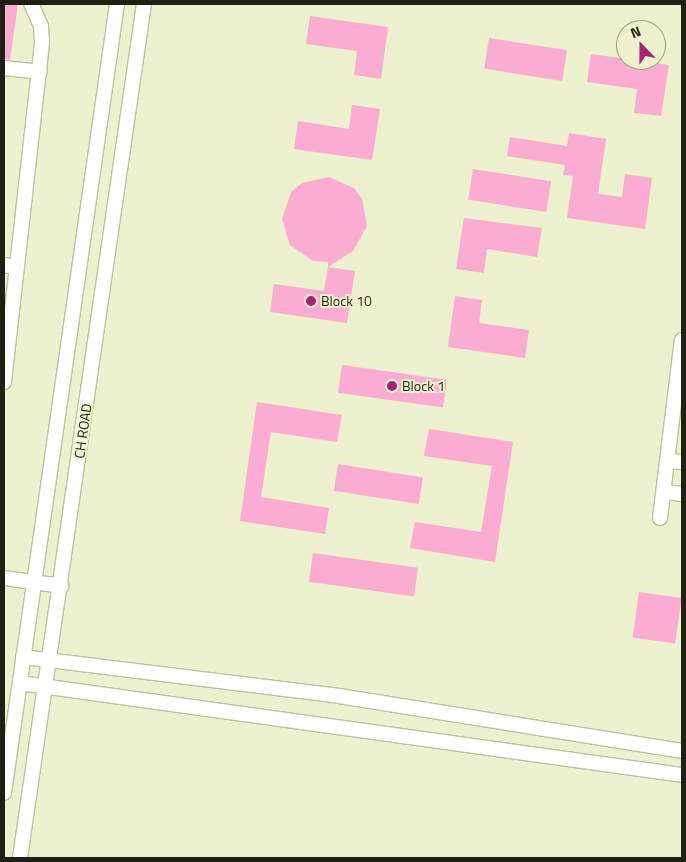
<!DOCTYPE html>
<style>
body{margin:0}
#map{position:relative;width:686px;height:862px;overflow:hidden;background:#edf1cd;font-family:"Titillium Web",sans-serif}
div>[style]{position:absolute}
.building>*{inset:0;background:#fbacd3;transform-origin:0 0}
.roads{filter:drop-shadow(1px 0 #bdc19f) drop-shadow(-1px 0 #bdc19f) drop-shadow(0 1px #bdc19f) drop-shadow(0 -1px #bdc19f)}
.minor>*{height:14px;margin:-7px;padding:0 7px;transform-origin:7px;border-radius:7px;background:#fff}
.dots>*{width:14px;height:14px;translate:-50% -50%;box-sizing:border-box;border:2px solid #edf1cd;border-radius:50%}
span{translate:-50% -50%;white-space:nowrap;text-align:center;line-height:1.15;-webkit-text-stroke:4px #edf1cd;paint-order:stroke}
.poi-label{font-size:14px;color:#1f2013}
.left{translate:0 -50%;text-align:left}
.street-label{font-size:14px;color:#1f2013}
.frame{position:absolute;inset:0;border:5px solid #1f2013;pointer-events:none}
.north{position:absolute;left:616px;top:20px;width:50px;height:50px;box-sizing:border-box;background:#edf1cd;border:1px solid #9b9d83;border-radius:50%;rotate:338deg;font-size:14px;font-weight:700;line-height:20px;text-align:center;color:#1f2013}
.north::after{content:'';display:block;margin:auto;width:18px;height:22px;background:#a52472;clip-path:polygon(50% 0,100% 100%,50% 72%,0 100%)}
</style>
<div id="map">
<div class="building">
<div style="clip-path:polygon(4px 4px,18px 4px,10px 60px,4px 59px)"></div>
<div style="clip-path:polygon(310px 16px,388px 27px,381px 79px,354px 75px,357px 51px,306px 44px)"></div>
<div style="left:489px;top:38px;width:79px;height:31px;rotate:9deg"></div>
<div style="clip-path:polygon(591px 54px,669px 65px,661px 116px,634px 113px,637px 89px,587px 82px)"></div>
<div style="clip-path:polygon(352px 105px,380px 109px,372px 160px,294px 149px,298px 121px,349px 129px)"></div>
<div style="clip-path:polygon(569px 133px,606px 139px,598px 194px,622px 197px,625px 174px,652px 178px,645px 229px,567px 218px,573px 176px,563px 175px,565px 165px,507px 156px,510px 137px,567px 146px)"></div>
<div style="left:473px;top:169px;width:79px;height:31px;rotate:9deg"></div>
<div style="clip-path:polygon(329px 177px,354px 188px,362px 199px,367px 226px,353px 251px,328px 267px,328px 262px,313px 261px,290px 245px,282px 219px,291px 192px,302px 183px)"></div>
<div style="clip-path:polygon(464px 218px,542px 228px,537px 257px,487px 249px,484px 273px,456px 269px)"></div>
<div style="clip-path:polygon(328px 267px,355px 271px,347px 323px,270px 312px,274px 284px,324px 291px)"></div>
<div style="clip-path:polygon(455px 296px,482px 300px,479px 323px,529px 330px,525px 358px,448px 347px)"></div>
<div style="left:342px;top:365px;width:106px;height:28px;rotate:8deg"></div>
<div style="clip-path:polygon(257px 402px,342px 415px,337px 442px,271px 432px,261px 497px,329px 508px,325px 534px,240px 521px)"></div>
<div style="clip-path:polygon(429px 429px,513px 442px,495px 562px,410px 548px,415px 522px,481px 532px,492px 466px,424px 456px)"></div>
<div style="left:338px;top:464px;width:86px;height:27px;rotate:9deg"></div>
<div style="left:313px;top:553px;width:106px;height:29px;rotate:8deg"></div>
<div style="left:639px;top:592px;width:43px;height:46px;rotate:8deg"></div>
</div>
<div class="roads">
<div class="minor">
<div style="left:4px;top:68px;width:36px;rotate:6deg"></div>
<div style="left:4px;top:265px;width:13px;rotate:9deg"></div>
<div style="left:4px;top:382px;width:342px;rotate:-83.6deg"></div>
<div style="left:42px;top:42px;width:16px;rotate:-94deg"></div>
<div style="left:41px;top:26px;width:24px;rotate:-114deg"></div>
<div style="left:668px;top:461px;width:14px;rotate:4deg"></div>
<div style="left:665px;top:492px;width:17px;rotate:7deg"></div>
<div style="left:660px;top:518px;width:179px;rotate:-83deg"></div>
<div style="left:4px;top:578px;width:58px;rotate:8deg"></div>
<div style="left:23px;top:657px;width:318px;rotate:7deg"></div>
<div style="left:339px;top:696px;width:347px;rotate:9.1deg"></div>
<div style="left:20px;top:683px;width:668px;rotate:7.91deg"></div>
<div style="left:4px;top:793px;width:797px;rotate:-81.85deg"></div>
<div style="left:20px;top:858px;width:863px;rotate:-81.74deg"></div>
</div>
</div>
<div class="dots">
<div style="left:311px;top:301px;background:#a52472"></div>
<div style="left:392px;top:386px;background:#a52472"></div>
</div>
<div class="poi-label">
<span class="left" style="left:321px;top:301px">Block 10</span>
<span class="left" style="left:402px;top:386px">Block 1</span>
</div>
<div class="street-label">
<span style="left:83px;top:431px;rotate:-82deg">CH ROAD</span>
</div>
<div class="frame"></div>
<div class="north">N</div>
</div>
